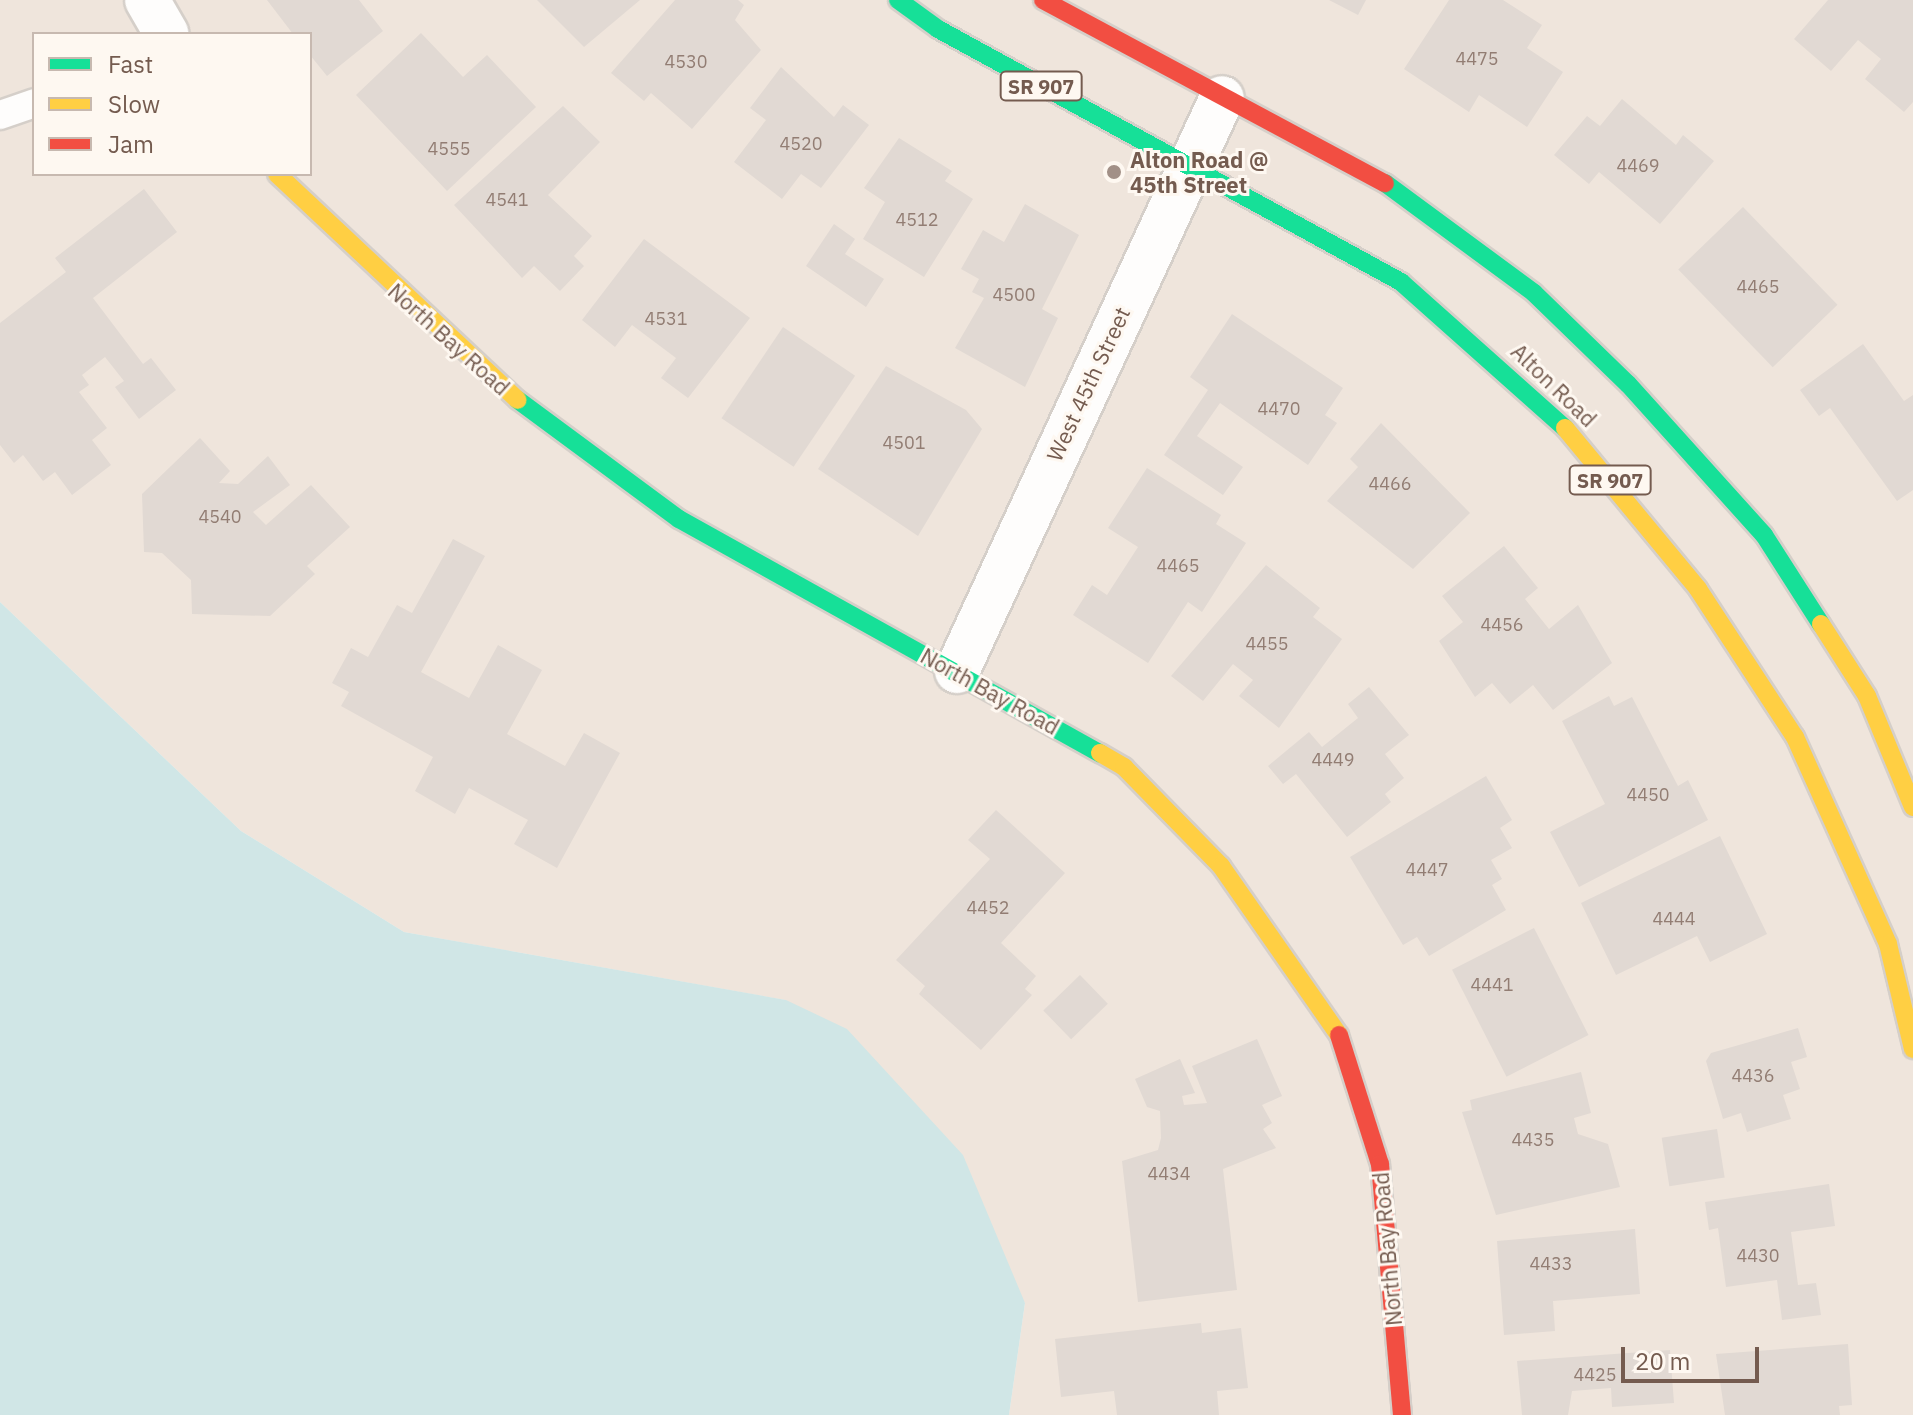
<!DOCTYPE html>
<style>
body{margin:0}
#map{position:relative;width:1913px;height:1415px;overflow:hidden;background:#f7f3ee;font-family:"IBM Plex Sans",sans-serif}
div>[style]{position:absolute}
.residential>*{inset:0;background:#efe5dc}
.water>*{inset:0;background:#d0e6e6}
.building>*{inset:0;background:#e1d9d3;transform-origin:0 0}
.roads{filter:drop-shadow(2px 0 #d5cfc9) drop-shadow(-2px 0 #d5cfc9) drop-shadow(0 2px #d5cfc9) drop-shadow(0 -2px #d5cfc9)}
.lane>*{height:28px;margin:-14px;padding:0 14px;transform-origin:14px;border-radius:14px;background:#fefdfc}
.street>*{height:44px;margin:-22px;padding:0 22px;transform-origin:22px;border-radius:22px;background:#fefdfc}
.fast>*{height:18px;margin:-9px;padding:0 9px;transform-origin:9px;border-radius:9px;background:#16e098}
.slow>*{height:18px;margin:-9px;padding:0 9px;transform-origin:9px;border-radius:9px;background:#ffcf43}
.jam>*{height:18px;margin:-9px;padding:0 9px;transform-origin:9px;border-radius:9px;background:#f24e42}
.dots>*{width:22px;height:22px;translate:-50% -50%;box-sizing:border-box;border:4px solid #fef8f1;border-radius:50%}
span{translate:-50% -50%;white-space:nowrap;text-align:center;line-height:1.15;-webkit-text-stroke:6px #fef8f1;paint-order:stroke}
.number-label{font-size:18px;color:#927d73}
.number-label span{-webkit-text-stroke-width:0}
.shield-label span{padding:2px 6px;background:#fef8f1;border:2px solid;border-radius:6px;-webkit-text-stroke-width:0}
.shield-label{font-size:20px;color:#745b4f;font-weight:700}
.poi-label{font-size:22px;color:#745b4f;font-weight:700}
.left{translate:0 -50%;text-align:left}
.street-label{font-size:22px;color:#745b4f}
.legend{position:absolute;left:32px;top:32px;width:280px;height:144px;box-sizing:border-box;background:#fef8f1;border:2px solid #c7b9b0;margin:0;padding:10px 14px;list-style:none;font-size:24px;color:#745b4f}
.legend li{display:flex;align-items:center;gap:16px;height:40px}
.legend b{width:40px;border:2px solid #c7b9b0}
.scale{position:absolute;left:1621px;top:1347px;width:138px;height:36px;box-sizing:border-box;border:4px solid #745b4f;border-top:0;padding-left:10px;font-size:24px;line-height:28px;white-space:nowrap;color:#745b4f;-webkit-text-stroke:6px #fef8f1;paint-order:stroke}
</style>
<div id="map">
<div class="residential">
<div style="clip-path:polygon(evenodd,0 0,1913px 0,1913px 1415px,1009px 1415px,1025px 1303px,785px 1000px,404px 932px,241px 831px,0 602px,0 0,34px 34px,310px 34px,310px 174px,34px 174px,34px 34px)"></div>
</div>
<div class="water">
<div style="clip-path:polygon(0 602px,241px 831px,404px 932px,786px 1000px,847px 1029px,963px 1155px,1025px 1303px,1009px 1415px,0 1415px)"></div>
</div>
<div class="building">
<div style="clip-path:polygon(267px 0,359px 0,383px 31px,327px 76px,310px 55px,310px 34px,293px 34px)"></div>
<div style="clip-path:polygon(537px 0,640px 0,584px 47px)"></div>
<div style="clip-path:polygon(675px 0,738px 0,744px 5px,735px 20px,761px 50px,692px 129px,651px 93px,644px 101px,611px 73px)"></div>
<div style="clip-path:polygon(1329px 0,1366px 0,1358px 15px)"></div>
<div style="clip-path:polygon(1449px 0,1503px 0,1542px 25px,1527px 48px,1563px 72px,1527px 127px,1479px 95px,1469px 112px,1404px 69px)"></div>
<div style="clip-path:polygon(1828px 0,1913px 0,1913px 102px,1904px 112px,1865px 79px,1881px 59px,1858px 40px,1831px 71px,1794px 39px)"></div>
<div style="clip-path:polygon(421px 33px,463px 77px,487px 55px,536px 107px,447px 191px,356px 95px)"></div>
<div style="clip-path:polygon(781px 67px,834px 117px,843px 105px,869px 125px,821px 188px,801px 174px,782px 199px,734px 162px,766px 120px,750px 108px)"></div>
<div style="clip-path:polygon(1622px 99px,1676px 145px,1683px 135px,1714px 161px,1660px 224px,1599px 172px,1589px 184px,1554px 155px,1587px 116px,1600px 126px)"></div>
<div style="clip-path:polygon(563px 106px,600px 142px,548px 195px,592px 236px,574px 256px,584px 266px,560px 291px,534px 266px,522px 278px,454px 205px)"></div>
<div style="clip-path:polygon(899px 138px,952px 171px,945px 181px,973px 199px,924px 277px,863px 239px,885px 202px,864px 188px)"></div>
<div style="clip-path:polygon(144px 189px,177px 232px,93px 298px,143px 364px,151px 358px,176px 390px,139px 419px,115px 387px,124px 381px,105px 357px,82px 375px,89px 385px,79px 392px,107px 428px,92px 440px,111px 465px,72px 495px,55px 472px,43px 481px,23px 455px,14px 463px,0 445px,0 323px,66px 272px,55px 258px)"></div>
<div style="clip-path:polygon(1025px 204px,1079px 235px,1042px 309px,1058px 318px,1025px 387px,955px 348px,984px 298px,972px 292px,979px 279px,961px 269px,983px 230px,1004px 242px)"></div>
<div style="left:1743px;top:207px;width:136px;height:90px;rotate:46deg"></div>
<div style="clip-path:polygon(834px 224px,855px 239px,845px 254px,884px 279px,866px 307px,806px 266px)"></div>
<div style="clip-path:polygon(644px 239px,750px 318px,688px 398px,661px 378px,676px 358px,632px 325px,615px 347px,582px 320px)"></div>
<div style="clip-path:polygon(1232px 314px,1343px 388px,1325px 415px,1337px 423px,1308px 465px,1220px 403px,1197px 436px,1243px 467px,1223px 495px,1164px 455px,1208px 390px,1190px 377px)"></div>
<div style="left:783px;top:327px;width:87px;height:110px;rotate:34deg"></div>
<div style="clip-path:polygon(1863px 344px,1904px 401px,1913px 395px,1913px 490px,1897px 501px,1830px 408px,1819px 416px,1800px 390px)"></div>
<div style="clip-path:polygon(886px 366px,966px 410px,982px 429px,918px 536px,818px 469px)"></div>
<div style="clip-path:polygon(1381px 423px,1470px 513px,1413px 569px,1327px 501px,1358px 467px,1350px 459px)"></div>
<div style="clip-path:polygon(200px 438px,230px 471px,219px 483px,238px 484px,268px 456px,290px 485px,253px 512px,266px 525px,311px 485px,350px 527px,307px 566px,315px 574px,270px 616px,192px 614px,191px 580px,162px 553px,144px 552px,142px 494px)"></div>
<div style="clip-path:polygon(1147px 468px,1221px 515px,1216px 524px,1246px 543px,1202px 612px,1188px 602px,1148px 663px,1073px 615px,1092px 585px,1107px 595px,1138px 547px,1108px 528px)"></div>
<div style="clip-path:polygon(453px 539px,485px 556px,421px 672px,469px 698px,498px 645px,542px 670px,507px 734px,565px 766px,584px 733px,620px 753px,557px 868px,514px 844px,528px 820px,469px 788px,455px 814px,415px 791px,433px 757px,341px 706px,349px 692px,332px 683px,351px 648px,368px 657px,397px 605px,412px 613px)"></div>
<div style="clip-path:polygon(1504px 546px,1538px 588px,1525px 599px,1549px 629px,1578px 605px,1612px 663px,1553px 710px,1533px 685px,1510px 704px,1492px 683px,1475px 697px,1439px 641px,1463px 622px,1442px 596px)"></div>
<div style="clip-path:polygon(1266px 565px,1320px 608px,1313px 617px,1342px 639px,1279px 728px,1239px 696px,1253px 680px,1233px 664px,1203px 701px,1171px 676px)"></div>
<div style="clip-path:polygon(1369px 687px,1409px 735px,1385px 754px,1404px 778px,1385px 794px,1391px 802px,1347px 837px,1296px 774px,1283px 784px,1268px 766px,1309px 732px,1322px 747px,1358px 718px,1348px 704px)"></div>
<div style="clip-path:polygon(1609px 696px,1614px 706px,1632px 697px,1678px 786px,1688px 780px,1708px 820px,1579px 887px,1550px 832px,1605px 804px,1562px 721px)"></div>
<div style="clip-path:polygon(1486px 776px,1512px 820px,1500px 828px,1512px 848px,1491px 860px,1502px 879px,1492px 885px,1506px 910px,1429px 956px,1417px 937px,1403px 945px,1350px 857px)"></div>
<div style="clip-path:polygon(996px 810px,1065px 873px,1001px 943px,1036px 976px,1025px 989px,1032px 995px,981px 1050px,919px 994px,925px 986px,896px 960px,990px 859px,968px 840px)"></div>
<div style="clip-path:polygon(1720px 836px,1767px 934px,1710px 962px,1697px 936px,1616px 975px,1581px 903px)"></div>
<div style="left:1534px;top:928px;width:120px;height:92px;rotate:63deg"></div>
<div style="left:1080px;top:975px;width:40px;height:51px;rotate:46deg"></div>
<div style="clip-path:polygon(1798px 1028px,1807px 1057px,1791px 1062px,1800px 1089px,1783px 1095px,1791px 1119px,1747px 1132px,1741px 1113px,1723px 1119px,1706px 1061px,1711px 1053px)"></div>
<div style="clip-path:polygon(1257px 1039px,1282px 1096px,1262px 1105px,1272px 1123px,1263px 1129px,1276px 1148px,1223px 1169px,1237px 1290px,1138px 1302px,1122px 1161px,1158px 1150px,1161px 1138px,1160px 1111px,1147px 1107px,1135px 1079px,1180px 1059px,1195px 1093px,1182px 1096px,1184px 1105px,1207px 1103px,1192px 1066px)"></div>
<div style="clip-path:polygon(1581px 1072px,1591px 1113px,1574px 1118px,1578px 1134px,1608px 1144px,1620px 1187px,1496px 1215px,1462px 1112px,1472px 1110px,1470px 1100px)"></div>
<div style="left:1717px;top:1129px;width:49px;height:56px;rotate:81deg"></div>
<div style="clip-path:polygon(1829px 1184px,1835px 1226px,1791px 1232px,1798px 1285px,1816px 1283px,1821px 1315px,1782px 1320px,1777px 1280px,1726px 1287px,1718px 1228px,1709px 1230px,1705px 1202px)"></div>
<div style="clip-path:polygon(1635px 1229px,1640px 1294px,1553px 1301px,1555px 1331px,1504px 1335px,1497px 1241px)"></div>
<div style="clip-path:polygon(1201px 1323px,1202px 1333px,1241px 1328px,1248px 1388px,1217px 1391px,1219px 1415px,1117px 1415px,1114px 1391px,1061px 1397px,1055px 1339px)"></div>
<div style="clip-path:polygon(1848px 1344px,1852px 1405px,1839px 1406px,1840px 1415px,1725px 1415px,1716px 1354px)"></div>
<div style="clip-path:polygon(1670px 1350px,1674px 1403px,1612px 1407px,1611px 1388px,1572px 1391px,1568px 1415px,1522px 1415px,1517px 1361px)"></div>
</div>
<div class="roads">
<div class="lane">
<div style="left:0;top:115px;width:36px;rotate:-19deg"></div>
</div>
<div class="street">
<div style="left:147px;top:0;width:39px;rotate:60deg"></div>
<div style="left:957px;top:671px;width:631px;rotate:-65.18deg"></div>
</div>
<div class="fast">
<div style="left:898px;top:0;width:49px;rotate:35.9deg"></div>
<div style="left:938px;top:29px;width:528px;rotate:28.65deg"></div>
<div style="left:1401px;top:282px;width:220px;rotate:41.7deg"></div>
<div style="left:1385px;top:183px;width:185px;rotate:36.4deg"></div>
<div style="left:1534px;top:293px;width:131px;rotate:44.1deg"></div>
<div style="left:1628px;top:384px;width:203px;rotate:48deg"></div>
<div style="left:1764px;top:535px;width:106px;rotate:57.4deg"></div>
<div style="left:518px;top:400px;width:200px;rotate:36.5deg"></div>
<div style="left:679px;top:519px;width:482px;rotate:29.1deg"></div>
</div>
<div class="slow">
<div style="left:277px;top:174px;width:330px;rotate:43.2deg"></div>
<div style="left:1565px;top:428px;width:209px;rotate:50.4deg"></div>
<div style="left:1698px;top:589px;width:177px;rotate:56.8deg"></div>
<div style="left:1795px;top:737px;width:227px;rotate:65.8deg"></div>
<div style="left:1888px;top:944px;width:108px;rotate:76.6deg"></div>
<div style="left:1821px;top:624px;width:85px;rotate:57.4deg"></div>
<div style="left:1867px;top:696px;width:120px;rotate:67.5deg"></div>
<div style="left:1100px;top:753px;width:28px;rotate:30deg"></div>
<div style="left:1124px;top:767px;width:139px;rotate:45.6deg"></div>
<div style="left:1221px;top:866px;width:206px;rotate:55.1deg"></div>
</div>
<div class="jam">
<div style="left:1043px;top:0;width:388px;rotate:28.2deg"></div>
<div style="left:1339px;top:1035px;width:135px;rotate:72.4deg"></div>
<div style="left:1380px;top:1164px;width:252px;rotate:85deg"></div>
</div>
</div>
<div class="dots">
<div style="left:1114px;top:172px;background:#a29087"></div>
</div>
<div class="number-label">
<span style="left:1477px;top:59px">4475</span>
<span style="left:686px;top:62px">4530</span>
<span style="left:801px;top:144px">4520</span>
<span style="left:449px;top:149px">4555</span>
<span style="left:1638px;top:166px">4469</span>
<span style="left:507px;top:200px">4541</span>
<span style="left:917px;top:220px">4512</span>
<span style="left:1758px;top:287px">4465</span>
<span style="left:1014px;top:295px">4500</span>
<span style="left:666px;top:319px">4531</span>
<span style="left:1279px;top:409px">4470</span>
<span style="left:904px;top:443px">4501</span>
<span style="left:1390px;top:484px">4466</span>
<span style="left:220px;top:517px">4540</span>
<span style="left:1178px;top:566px">4465</span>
<span style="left:1502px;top:625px">4456</span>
<span style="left:1267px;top:644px">4455</span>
<span style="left:1333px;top:760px">4449</span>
<span style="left:1648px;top:795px">4450</span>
<span style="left:1427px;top:870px">4447</span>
<span style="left:988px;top:908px">4452</span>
<span style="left:1674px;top:919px">4444</span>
<span style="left:1492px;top:985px">4441</span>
<span style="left:1753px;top:1076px">4436</span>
<span style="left:1533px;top:1140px">4435</span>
<span style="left:1169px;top:1174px">4434</span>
<span style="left:1758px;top:1256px">4430</span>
<span style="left:1551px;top:1264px">4433</span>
<span style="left:1595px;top:1375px">4425</span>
</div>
<div class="shield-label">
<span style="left:1041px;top:86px">SR 907</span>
<span style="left:1610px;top:480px">SR 907</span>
</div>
<div class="poi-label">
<span class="left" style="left:1130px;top:172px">Alton Road @<br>45th Street</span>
</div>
<div class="street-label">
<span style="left:449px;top:339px;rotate:42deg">North Bay Road</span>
<span style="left:1088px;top:384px;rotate:-65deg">West 45th Street</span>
<span style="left:1554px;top:385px;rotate:44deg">Alton Road</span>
<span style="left:990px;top:691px;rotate:29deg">North Bay Road</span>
<span style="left:1387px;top:1249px;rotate:-95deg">North Bay Road</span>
</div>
<ul class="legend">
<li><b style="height:10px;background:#16e098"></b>Fast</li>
<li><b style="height:10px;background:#ffcf43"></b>Slow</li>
<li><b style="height:10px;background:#f24e42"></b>Jam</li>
</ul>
<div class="scale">20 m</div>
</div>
